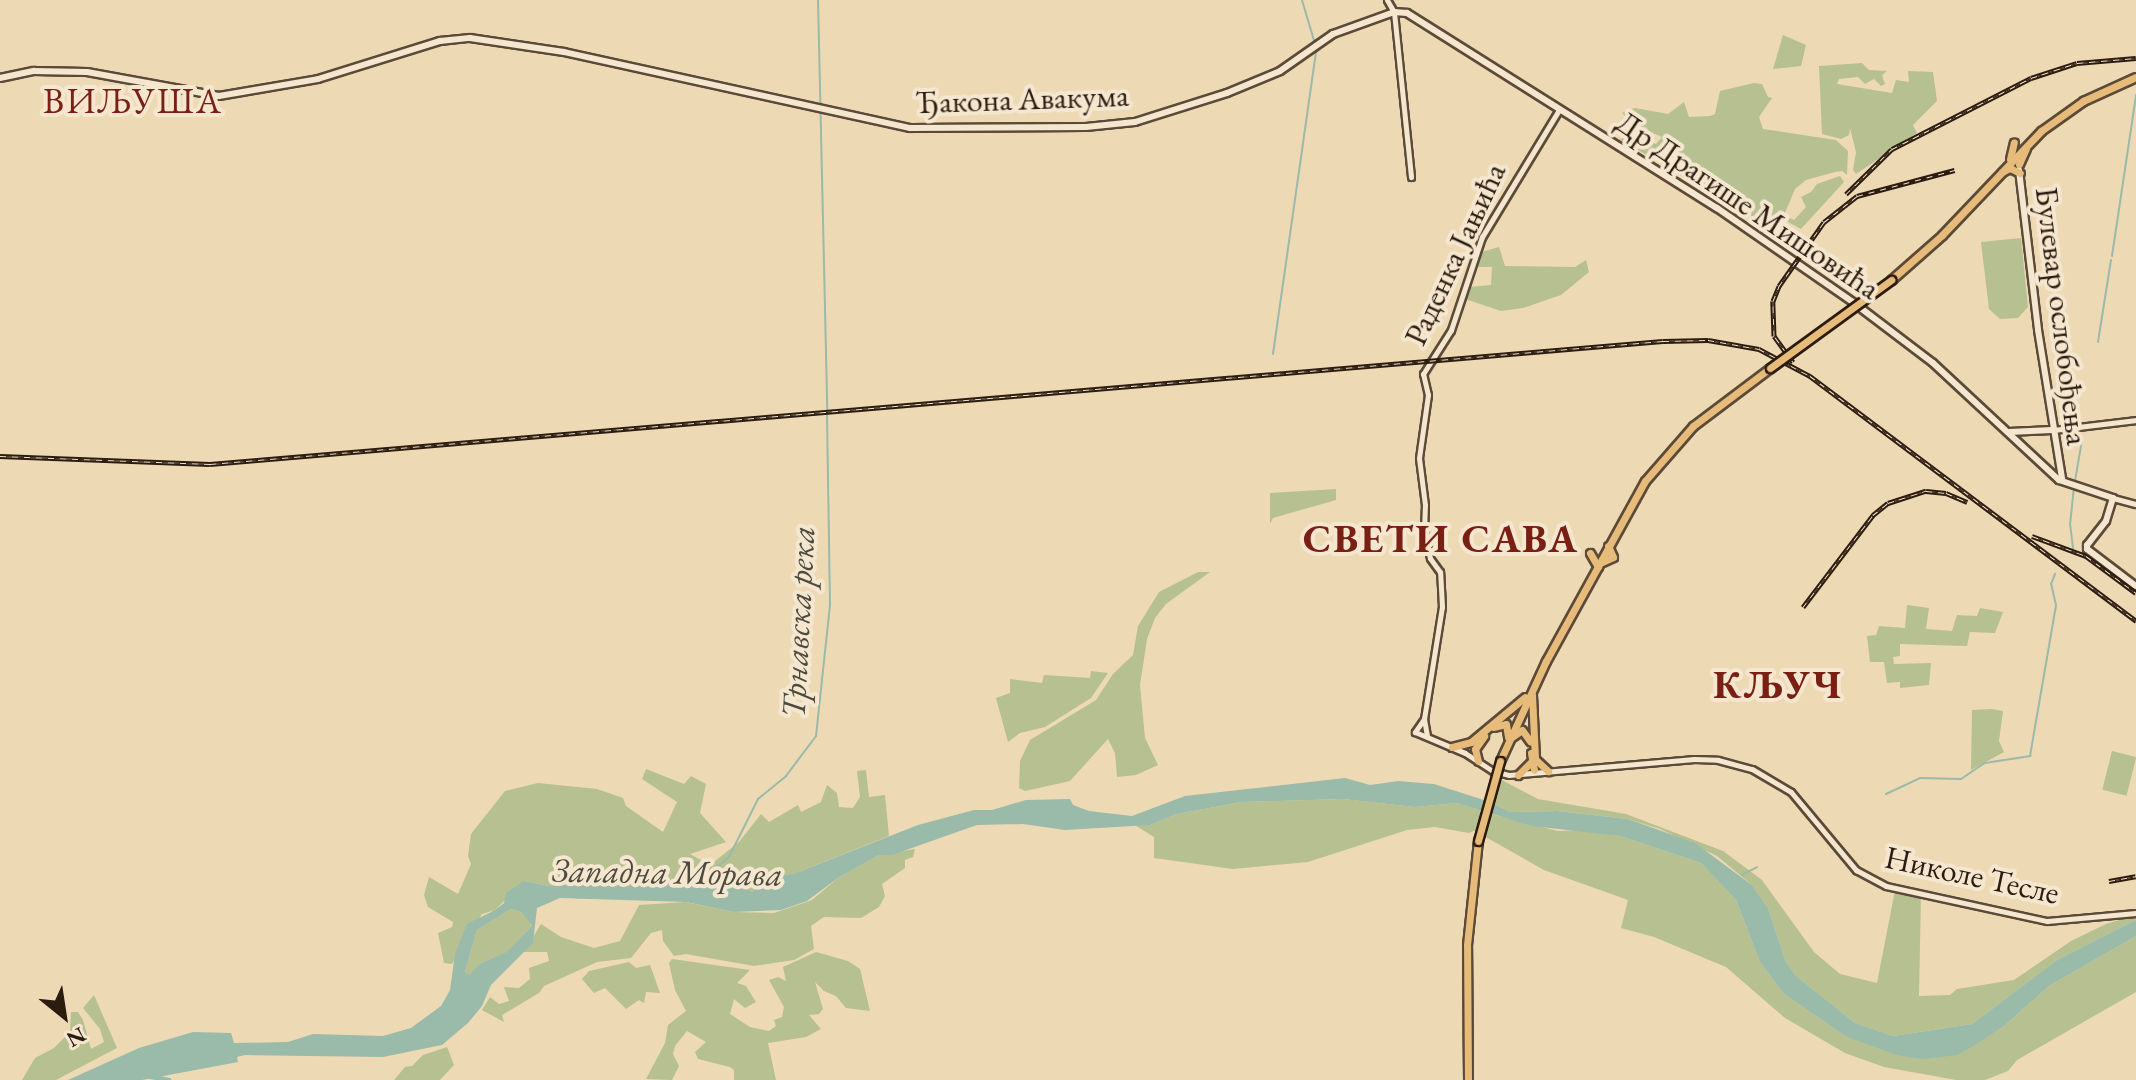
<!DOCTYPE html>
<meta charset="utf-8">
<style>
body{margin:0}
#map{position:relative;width:2136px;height:1080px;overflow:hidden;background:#eed9b5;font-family:"EB Garamond",serif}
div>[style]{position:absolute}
.green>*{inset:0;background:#b6c090;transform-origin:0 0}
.water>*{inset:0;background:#9abaaa}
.stream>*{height:2px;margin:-1px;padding:0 1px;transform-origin:1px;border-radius:1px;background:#9abaaa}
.river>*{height:5px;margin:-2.5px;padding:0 2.5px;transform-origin:2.5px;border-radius:2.5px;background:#9abaaa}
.roads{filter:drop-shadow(2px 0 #5c4a38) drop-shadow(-2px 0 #5c4a38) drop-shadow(0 2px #5c4a38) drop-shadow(0 -2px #5c4a38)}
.tertiary>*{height:5px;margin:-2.5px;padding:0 2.5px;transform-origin:2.5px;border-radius:2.5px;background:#f4e6cf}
.secondary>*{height:6px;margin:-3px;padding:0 3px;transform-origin:3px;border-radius:3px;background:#f4e6cf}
.primary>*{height:7px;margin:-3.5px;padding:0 3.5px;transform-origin:3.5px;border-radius:3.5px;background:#e7bc7a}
.rail>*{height:5px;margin-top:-2.5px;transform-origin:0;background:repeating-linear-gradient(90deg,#f4e6cf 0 6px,#2c1b0f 0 12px);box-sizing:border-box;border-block:2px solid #2c1b0f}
.bridges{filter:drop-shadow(2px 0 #2c1b0f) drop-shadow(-2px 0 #2c1b0f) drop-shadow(0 2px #2c1b0f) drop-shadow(0 -2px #2c1b0f)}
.primary-bridge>*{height:7px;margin:-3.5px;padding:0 3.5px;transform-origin:3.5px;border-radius:3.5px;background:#e7bc7a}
span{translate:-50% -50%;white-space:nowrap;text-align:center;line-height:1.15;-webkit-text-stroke:8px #f4e6cf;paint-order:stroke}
.street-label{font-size:32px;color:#2c1b0f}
.water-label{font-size:34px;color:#4d4b3e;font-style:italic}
.quarter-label{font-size:36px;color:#7a1f14;letter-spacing:2px}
.district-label{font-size:40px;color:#7a1f14;font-weight:700;letter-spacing:2px}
.north{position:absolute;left:24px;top:976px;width:80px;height:80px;-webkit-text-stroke:6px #f4e6cf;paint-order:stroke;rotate:150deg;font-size:22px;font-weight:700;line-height:32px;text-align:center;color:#2c1b0f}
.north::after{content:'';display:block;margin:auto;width:28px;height:36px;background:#2c1b0f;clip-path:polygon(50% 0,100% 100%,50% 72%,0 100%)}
</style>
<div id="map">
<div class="green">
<div style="clip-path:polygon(1783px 35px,1806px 45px,1801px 66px,1773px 69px)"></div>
<div style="clip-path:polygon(1862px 63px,1869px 70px,1887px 71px,1882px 75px,1885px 84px,1881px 86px,1874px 79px,1865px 84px,1858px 77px,1839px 79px,1837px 84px,1892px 93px,1896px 80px,1909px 82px,1908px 71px,1933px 72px,1937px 101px,1913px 125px,1917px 133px,1856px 174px,1853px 170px,1856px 152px,1850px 128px,1849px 135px,1841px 139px,1822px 134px,1819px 66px)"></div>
<div style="clip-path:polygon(1754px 83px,1762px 84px,1768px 97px,1772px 98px,1759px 117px,1763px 129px,1836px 140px,1848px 151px,1847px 175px,1842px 171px,1835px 172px,1806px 180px,1795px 189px,1784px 215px,1794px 220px,1806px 207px,1801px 197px,1811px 192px,1817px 184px,1840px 176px,1844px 182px,1801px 229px,1779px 217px,1777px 226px,1771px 222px,1764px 228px,1678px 174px,1672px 166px,1669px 168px,1619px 139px,1630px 137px,1641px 142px,1645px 139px,1656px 144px,1662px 137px,1635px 125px,1622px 113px,1628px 110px,1635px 108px,1668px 114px,1684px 102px,1689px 117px,1710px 116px,1715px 114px,1720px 91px)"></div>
<div style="clip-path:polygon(2021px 238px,2028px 307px,2018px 318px,2000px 319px,1989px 309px,1981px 242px)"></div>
<div style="clip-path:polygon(1499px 247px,1505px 266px,1575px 267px,1586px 260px,1589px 272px,1561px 295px,1523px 308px,1501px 311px,1465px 299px,1469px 287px,1491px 285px,1492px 267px,1473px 267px,1478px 253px)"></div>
<div style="clip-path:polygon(1336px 489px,1336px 500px,1273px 518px,1270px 524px,1270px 493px)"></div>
<div style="clip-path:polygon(1198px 572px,1210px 572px,1166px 604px,1155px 618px,1147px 639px,1140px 685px,1145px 738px,1158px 765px,1136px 775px,1117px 777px,1115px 753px,1108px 739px,1070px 781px,1025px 791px,1019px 788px,1020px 761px,1030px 740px,1096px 700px,1113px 674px,1133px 655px,1138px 626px,1159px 592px)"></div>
<div style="clip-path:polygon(1907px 605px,1929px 608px,1926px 629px,1952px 631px,1957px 615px,1977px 616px,1980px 608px,2003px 612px,1995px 633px,1970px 632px,1967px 646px,1900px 644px,1900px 656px,1893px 657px,1894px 664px,1931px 663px,1929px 685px,1900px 688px,1900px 682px,1887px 683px,1884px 662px,1870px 662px,1867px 636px,1876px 635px,1879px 626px,1905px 628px)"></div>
<div style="clip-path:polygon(1091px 671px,1108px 673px,1091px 698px,1045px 727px,1020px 733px,1008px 742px,996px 698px,1010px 693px,1010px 679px,1042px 683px,1044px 675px,1090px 678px)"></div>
<div style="clip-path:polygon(1992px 709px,2003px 711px,1999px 741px,2004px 752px,1971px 770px,1972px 710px)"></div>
<div style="left:2112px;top:751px;width:25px;height:40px;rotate:14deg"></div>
<div style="clip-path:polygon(646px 769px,684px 784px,691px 776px,706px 784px,700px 813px,726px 842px,690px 854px,710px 865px,739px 842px,761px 814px,769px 822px,798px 805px,801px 812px,821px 802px,827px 785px,837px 793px,839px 807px,853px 808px,860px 797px,857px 771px,866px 770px,869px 797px,885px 795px,889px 836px,796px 873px,771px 877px,752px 892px,684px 881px,577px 879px,550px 886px,524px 881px,495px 910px,482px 914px,452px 964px,444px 963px,438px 933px,452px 927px,453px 922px,428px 907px,424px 895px,429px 877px,458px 894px,471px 864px,468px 856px,471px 834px,505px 791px,538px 783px,597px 789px,623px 798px,626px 806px,663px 832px,677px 802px,642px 779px)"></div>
<div style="clip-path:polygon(1498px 778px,1538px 799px,1626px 814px,1723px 851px,1762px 880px,1814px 952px,1840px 974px,1877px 983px,1895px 890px,1921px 895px,1919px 996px,1950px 995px,1957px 989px,2014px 980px,2071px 941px,2106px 924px,2136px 915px,2136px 920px,2057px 960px,1972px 1024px,1893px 1036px,1855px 1023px,1795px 975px,1785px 960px,1768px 908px,1752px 885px,1717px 856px,1660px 829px,1628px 819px,1557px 811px,1510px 812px,1490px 802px)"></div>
<div style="clip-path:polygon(1343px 799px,1415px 807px,1457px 803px,1480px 810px,1481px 815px,1478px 829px,1469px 833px,1435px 827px,1407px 830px,1308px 862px,1233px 869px,1154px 858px,1154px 837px,1133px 824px,1150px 825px,1177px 814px,1242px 802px)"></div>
<div style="clip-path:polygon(1487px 813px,1558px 831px,1580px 830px,1620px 836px,1701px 863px,1736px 900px,1760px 962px,1784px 994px,1845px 1036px,1958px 1055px,2003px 1027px,2049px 986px,2136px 936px,2136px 992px,2017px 1060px,2008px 1071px,1985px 1080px,1956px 1080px,1884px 1067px,1845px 1053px,1785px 1018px,1726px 967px,1654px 937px,1621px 928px,1628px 900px,1544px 870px,1482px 835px)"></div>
<div style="clip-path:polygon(915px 849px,913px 857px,905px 860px,905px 868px,882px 884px,885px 896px,879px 907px,861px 918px,824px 917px,811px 926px,814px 949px,794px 960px,754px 966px,686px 954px,674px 956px,663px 941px,662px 930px,651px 933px,631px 958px,597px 962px,544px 986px,539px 993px,502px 1015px,504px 1022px,482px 1010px,490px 997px,499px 1004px,509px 1001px,504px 987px,519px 988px,530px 979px,529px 968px,549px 961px,547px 952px,524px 952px,541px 924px,561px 937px,594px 948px,620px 941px,639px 905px,685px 902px,734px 912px,774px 913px,812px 900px,838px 878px,879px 855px)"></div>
<div style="clip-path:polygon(511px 909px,521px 912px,532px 924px,529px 929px,508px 952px,481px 963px,469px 976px,465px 972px,477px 930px)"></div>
<div style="clip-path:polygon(816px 952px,848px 961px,860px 969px,870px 1011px,846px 1008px,836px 996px,824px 991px,815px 982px,823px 1009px,819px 1014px,809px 1015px,821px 1029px,806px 1037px,768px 1043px,776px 1080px,734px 1080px,734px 1070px,730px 1067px,698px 1059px,695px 1052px,706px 1042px,687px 1031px,675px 1046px,673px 1054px,679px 1066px,672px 1080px,646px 1079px,665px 1043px,668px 1025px,686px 1011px,675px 990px,669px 963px,672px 959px,750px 970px,737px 983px,746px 986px,756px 1002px,745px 1008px,734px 999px,730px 1014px,750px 1027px,769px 1031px,776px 1026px,774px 1020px,782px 1017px,784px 1007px,769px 980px,778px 977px,786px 981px,783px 967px)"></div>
<div style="clip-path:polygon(629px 962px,636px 968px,650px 965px,660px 993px,646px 992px,644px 1003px,639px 1000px,626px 1009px,605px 988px,594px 993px,582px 979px,589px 971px)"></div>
<div style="clip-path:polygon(94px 995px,117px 1048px,56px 1080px,22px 1080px,35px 1058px,54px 1048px,70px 1032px,71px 1012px,78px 1012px,83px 1020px,91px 1049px,104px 1042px,100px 1029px,83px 1008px)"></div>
<div style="clip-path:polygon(447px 1047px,454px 1065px,440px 1080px,394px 1080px,405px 1067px,412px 1066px,423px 1055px)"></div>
</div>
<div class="water">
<div style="clip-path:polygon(evenodd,1345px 778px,1370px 785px,1398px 781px,1434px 784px,1490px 802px,1510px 812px,1557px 811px,1628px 819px,1695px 843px,1752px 885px,1768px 908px,1785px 960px,1795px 975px,1855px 1023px,1893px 1036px,1972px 1024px,2057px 960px,2136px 920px,2136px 936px,2049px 986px,2003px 1027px,1978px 1043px,1958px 1055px,1922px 1059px,1897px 1055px,1845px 1036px,1784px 994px,1760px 962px,1736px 900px,1701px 863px,1620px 836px,1532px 826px,1457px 803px,1415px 807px,1343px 799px,1242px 802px,1177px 814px,1150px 825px,1065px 830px,1023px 824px,977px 825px,892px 855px,879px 855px,838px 878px,807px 901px,781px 910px,734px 912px,686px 902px,560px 898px,537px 908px,533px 943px,491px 985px,482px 1006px,468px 1023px,442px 1045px,383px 1057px,245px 1055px,237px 1057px,238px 1062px,142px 1080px,68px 1080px,139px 1048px,193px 1032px,231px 1033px,234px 1043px,288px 1042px,313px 1034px,383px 1036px,411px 1028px,441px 1006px,450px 990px,455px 954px,467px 924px,495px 910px,504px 903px,506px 893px,524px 881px,550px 886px,590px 877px,731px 882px,752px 892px,771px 877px,796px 873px,918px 825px,974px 810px,992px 810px,1026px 800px,1070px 799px,1073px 805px,1089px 811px,1132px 816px,1185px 796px,1345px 778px,511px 909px,521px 912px,532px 925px,529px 929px,507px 952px,481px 963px,469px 975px,465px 972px,477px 930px,511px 909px)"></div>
</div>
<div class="stream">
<div style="left:818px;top:0;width:410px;rotate:88.7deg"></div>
<div style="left:1302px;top:0;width:46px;rotate:73.5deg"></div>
<div style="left:2112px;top:256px;width:163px;rotate:-81.5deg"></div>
<div style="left:2098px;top:342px;width:83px;rotate:-81deg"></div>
<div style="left:1273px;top:354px;width:306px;rotate:-81.9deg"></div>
<div style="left:2075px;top:481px;width:42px;rotate:-80.3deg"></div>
<div style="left:2073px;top:548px;width:23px;rotate:-97deg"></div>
<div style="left:2070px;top:525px;width:37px;rotate:-84deg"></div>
<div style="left:1886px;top:794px;width:38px;rotate:-25deg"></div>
<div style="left:1920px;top:778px;width:41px;rotate:1.4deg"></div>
<div style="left:1961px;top:779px;width:29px;rotate:-34deg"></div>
<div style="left:1985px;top:763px;width:46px;rotate:-8.8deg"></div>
<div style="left:2030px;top:756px;width:153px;rotate:-80.2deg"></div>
<div style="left:2056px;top:605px;width:22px;rotate:-103deg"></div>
<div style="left:2051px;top:584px;width:11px;rotate:-68deg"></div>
<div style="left:1742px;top:875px;width:17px;rotate:-28deg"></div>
<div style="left:712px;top:882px;width:16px;rotate:-72deg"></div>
<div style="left:717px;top:867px;width:16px;rotate:-40deg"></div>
<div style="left:729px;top:857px;width:65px;rotate:-63.4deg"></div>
<div style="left:758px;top:799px;width:36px;rotate:-39deg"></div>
<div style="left:786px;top:776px;width:50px;rotate:-53.1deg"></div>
<div style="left:816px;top:736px;width:132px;rotate:-83.9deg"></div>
<div style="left:830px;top:605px;width:192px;rotate:-90.9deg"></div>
</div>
<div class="river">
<div style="left:150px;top:1076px;width:19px;rotate:12deg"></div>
</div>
<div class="roads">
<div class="tertiary">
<div style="left:1387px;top:0;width:14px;rotate:60deg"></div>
<div style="left:1394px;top:12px;width:166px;rotate:84.1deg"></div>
<div style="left:2053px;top:430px;width:84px;rotate:-6.9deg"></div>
<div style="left:2113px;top:498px;width:24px;rotate:15deg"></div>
<div style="left:1424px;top:719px;width:16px;rotate:125deg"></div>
<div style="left:1415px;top:732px;width:54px;rotate:22.8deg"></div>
<div style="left:1465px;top:753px;width:33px;rotate:33deg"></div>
<div style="left:1493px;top:771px;width:16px;rotate:14deg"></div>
<div style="left:1509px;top:775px;width:186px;rotate:-4.9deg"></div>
<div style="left:1694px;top:759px;width:24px;rotate:2deg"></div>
<div style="left:1718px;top:760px;width:35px;rotate:15deg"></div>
<div style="left:1752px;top:769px;width:45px;rotate:30.5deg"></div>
<div style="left:1791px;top:792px;width:102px;rotate:50.2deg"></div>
<div style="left:1856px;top:870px;width:34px;rotate:28deg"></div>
<div style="left:1886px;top:886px;width:165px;rotate:12.3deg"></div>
<div style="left:2047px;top:921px;width:89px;rotate:-5.1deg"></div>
<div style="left:1427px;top:736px;width:17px;rotate:-100deg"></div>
<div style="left:1424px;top:719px;width:113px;rotate:-80.9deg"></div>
<div style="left:1442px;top:607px;width:35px;rotate:-93deg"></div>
<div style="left:1440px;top:572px;width:17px;rotate:-126deg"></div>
<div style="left:1430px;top:558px;width:27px;rotate:-103deg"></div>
<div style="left:1424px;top:532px;width:27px;rotate:-88deg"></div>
<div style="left:1425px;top:505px;width:47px;rotate:-97.3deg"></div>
<div style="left:1419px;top:458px;width:64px;rotate:-81.9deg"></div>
<div style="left:1428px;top:395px;width:22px;rotate:-103deg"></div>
<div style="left:1423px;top:374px;width:52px;rotate:-57.5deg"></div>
<div style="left:1451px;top:330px;width:98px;rotate:-71.6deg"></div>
<div style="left:1482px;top:237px;width:149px;rotate:-58.8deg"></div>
</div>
<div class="secondary">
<div style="left:0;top:78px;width:35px;rotate:-12deg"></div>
<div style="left:34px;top:71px;width:53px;rotate:1.1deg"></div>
<div style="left:87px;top:72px;width:134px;rotate:10.3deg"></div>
<div style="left:219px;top:96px;width:100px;rotate:-9.7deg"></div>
<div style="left:318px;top:79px;width:128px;rotate:-17.3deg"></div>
<div style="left:440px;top:41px;width:30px;rotate:-6deg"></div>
<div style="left:470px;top:38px;width:95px;rotate:8.5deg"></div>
<div style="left:564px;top:52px;width:354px;rotate:12.4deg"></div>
<div style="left:910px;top:128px;width:176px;rotate:-0.3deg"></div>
<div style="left:1086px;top:127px;width:49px;rotate:-5.8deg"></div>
<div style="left:1135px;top:122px;width:96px;rotate:-17.5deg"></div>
<div style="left:1227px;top:93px;width:57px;rotate:-22.5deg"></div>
<div style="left:1280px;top:71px;width:65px;rotate:-34.9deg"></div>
<div style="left:1333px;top:34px;width:65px;rotate:-19.8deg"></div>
<div style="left:1394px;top:12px;width:13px;rotate:4deg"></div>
<div style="left:1407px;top:13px;width:366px;rotate:32.2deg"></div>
<div style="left:1717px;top:208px;width:167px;rotate:34.7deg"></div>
<div style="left:1854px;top:303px;width:99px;rotate:37.2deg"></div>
<div style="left:1933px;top:363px;width:172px;rotate:42.9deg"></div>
<div style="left:2059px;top:480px;width:57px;rotate:18.4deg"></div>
<div style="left:2113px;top:498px;width:24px;rotate:107deg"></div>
<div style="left:2106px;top:521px;width:31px;rotate:128deg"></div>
<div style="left:2019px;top:170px;width:161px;rotate:83.2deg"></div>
<div style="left:2038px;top:330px;width:151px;rotate:80.8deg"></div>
<div style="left:2009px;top:432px;width:43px;rotate:-2.7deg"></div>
<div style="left:2087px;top:545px;width:4px;rotate:90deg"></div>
<div style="left:2087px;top:549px;width:61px;rotate:37.1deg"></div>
</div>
<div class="primary">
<div style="left:2010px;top:159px;width:17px;rotate:-77deg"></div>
<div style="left:2019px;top:164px;width:17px;rotate:-66deg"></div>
<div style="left:2002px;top:172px;width:9px;rotate:-27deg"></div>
<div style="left:2010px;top:168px;width:11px;rotate:27deg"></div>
<div style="left:1891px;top:280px;width:68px;rotate:-41.4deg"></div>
<div style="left:1942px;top:235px;width:144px;rotate:-46.4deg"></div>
<div style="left:2041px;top:131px;width:52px;rotate:-35.5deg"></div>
<div style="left:2083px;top:101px;width:58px;rotate:-24.4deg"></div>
<div style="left:1590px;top:553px;width:16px;rotate:60deg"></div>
<div style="left:1602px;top:562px;width:12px;rotate:-24deg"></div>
<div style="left:1613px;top:557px;width:12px;rotate:-114deg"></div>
<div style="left:1532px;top:695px;width:64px;rotate:87.3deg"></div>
<div style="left:1535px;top:759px;width:18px;rotate:43deg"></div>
<div style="left:1493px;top:727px;width:13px;rotate:-13deg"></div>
<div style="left:1506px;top:724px;width:13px;rotate:81deg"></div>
<div style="left:1512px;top:737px;width:12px;rotate:-35deg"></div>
<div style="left:1522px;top:730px;width:14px;rotate:54deg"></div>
<div style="left:1452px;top:747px;width:20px;rotate:-15deg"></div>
<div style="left:1471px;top:742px;width:70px;rotate:-39.8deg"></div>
<div style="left:1531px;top:753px;width:17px;rotate:80deg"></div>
<div style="left:1478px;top:761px;width:12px;rotate:-104deg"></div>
<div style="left:1475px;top:749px;width:16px;rotate:-55deg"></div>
<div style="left:1500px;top:761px;width:110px;rotate:-65.3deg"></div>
<div style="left:1546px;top:661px;width:205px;rotate:-61.2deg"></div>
<div style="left:1645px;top:481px;width:73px;rotate:-48.9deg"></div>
<div style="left:1693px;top:426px;width:96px;rotate:-37deg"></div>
<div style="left:1518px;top:775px;width:18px;rotate:-45deg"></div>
<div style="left:1468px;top:1080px;width:135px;rotate:-90.4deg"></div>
<div style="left:1467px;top:945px;width:105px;rotate:-84deg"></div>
</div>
</div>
<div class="rail">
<div style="left:1846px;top:194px;width:64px;rotate:-44.4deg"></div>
<div style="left:1892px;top:149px;width:156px;rotate:-27.1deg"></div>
<div style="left:2031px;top:78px;width:48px;rotate:-18.1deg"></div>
<div style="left:2077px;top:63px;width:59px;rotate:-4.8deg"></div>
<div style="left:1793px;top:362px;width:32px;rotate:-126deg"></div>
<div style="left:1774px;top:336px;width:35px;rotate:-92deg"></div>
<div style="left:1773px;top:301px;width:16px;rotate:-68deg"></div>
<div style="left:1779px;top:286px;width:78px;rotate:-54.9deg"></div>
<div style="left:1824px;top:222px;width:42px;rotate:-38.2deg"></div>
<div style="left:1857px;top:196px;width:101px;rotate:-14.9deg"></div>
<div style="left:0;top:456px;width:210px;rotate:2.2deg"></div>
<div style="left:210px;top:464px;width:1458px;rotate:-4.84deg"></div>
<div style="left:1663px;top:341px;width:45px;rotate:-1.3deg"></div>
<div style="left:1708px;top:340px;width:52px;rotate:10deg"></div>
<div style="left:1759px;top:349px;width:58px;rotate:27.9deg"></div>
<div style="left:1810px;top:376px;width:408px;rotate:36.9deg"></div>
<div style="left:2032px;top:536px;width:58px;rotate:20.3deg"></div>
<div style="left:2086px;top:556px;width:62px;rotate:36.5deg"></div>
<div style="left:1803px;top:607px;width:116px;rotate:-52.7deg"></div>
<div style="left:1873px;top:515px;width:19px;rotate:-39deg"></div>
<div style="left:1888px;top:503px;width:40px;rotate:-18deg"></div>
<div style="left:1926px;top:491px;width:20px;rotate:6deg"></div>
<div style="left:1946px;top:493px;width:23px;rotate:23deg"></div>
<div style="left:2109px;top:881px;width:27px;rotate:-10deg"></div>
</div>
<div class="bridges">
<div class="primary-bridge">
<div style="left:1770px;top:368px;width:150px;rotate:-36deg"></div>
<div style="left:1478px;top:841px;width:83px;rotate:-74.6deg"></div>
</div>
</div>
<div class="street-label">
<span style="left:1022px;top:99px;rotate:-2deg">Ђакона Авакума</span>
<span style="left:1748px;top:205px;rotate:34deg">Др Драгише Мишовића</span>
<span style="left:1455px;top:254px;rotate:-65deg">Раденка Јањића</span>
<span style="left:2062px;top:316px;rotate:83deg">Булевар ослобођења</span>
<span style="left:1972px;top:875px;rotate:12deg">Николе Тесле</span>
</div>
<div class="water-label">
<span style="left:798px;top:622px;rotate:-87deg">Трнавска река</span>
<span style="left:667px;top:872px;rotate:1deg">Западна Морава</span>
</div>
<div class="quarter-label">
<span style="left:133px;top:101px">ВИЉУША</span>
</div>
<div class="district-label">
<span style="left:1441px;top:538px">СВЕТИ САВА</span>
<span style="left:1778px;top:684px">КЉУЧ</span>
</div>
<div class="north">N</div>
</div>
